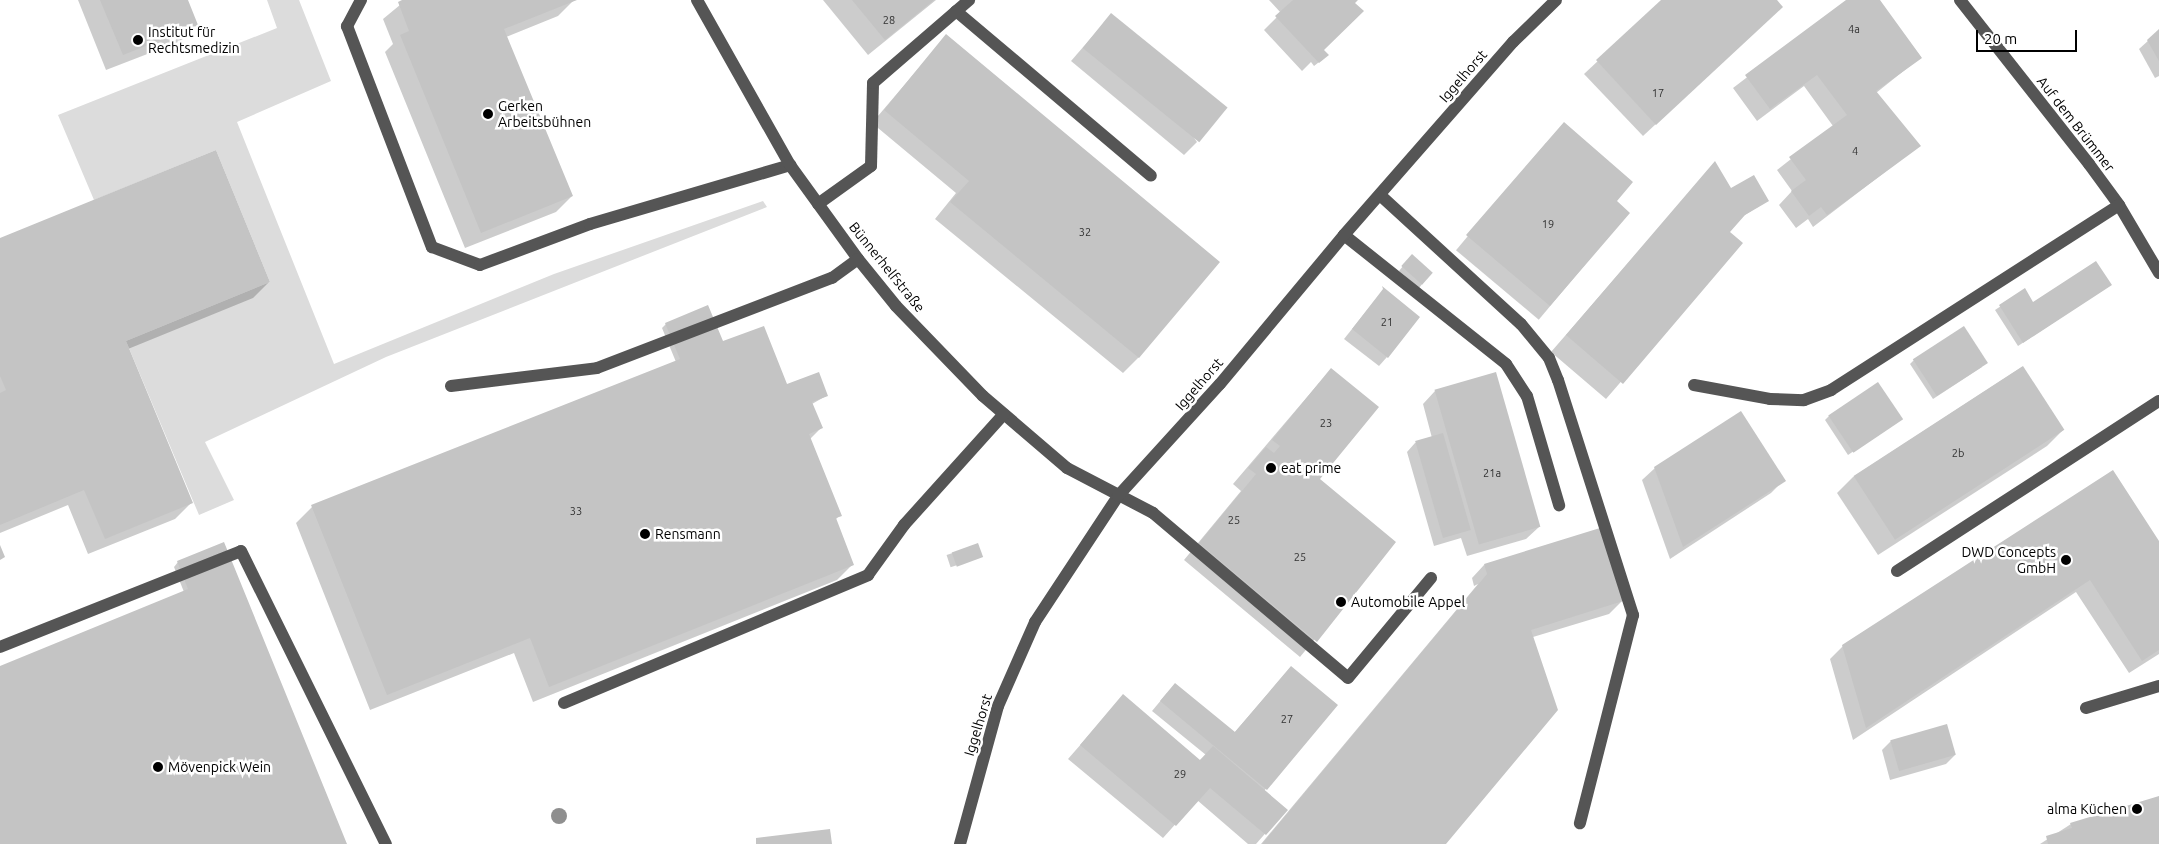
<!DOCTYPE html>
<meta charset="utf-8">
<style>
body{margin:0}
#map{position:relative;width:2159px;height:844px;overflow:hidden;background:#fff;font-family:Ubuntu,sans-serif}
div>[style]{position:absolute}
.green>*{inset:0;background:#dcdcdc}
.shadow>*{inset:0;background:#0003;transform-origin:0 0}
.building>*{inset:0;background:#c4c4c4;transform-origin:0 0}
.minor>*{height:12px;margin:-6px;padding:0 6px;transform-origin:6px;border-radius:6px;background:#555}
.trees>*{width:16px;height:16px;margin:-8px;border-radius:50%;background:#8f8f8f}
.dots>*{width:14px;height:14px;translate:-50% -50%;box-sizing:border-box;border:2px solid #fff;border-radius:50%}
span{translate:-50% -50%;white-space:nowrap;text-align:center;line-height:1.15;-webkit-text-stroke:5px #fff;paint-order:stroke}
.number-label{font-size:11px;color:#313131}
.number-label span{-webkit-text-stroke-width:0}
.poi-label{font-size:14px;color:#000}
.left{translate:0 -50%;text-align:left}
.right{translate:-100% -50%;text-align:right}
.street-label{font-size:14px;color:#000}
.scale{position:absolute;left:1976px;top:30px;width:101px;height:22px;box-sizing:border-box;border:2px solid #000;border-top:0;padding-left:6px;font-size:15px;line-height:18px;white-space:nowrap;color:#000;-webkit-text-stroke:4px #fff;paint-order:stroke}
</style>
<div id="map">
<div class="green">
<div style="clip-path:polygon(267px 0,299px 0,331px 81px,237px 122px,334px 364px,554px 274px,763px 201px,767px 207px,386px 357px,205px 442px,234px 500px,199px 515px,126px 341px,270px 282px,216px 150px,94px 200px,58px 115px,277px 28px)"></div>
</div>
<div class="shadow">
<div style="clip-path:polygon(78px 0,187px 0,197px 25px,181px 41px,106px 70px)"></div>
<div style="clip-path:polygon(406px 0,574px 0,558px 16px,506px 37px,572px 196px,556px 212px,465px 248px,385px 52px,393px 44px,383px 19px)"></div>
<div style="clip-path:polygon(823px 0,936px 0,868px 55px)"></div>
<div style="clip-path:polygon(1269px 0,1356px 0,1323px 50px,1323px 59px,1314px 66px,1311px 62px,1302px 71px,1264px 30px,1281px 13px)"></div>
<div style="clip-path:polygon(1663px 0,1775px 0,1769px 19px,1643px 136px,1584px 74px)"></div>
<div style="clip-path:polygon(1848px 0,1878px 0,1921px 57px,1876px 93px,1919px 146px,1813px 227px,1808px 219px,1796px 228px,1779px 205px,1792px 191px,1777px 170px,1833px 126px,1804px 86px,1757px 121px,1733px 88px)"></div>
<div style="clip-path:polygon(1111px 15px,1197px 142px,1184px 155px,1071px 61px)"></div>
<div style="clip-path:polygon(2159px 31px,2159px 76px,2155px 78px,2139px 49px)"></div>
<div style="clip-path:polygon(946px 36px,1139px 357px,1123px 373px,935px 219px,956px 193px,872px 123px)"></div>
<div style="left:1546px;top:143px;width:108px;height:140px;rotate:40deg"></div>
<div style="clip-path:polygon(1715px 163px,1730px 190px,1767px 201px,1740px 218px,1728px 232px,1741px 243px,1606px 399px,1551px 352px)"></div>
<div style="clip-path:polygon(0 240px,269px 282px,253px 298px,128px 349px,191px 503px,175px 519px,88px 554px,68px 505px,0 533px)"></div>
<div style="clip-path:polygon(1408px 260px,1431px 273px,1419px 288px,1399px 271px)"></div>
<div style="clip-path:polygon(2110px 285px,2018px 346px,1995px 310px,2025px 290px,2033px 304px)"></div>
<div style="clip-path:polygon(1376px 299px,1387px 357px,1379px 366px,1344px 339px)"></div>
<div style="clip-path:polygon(666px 324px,721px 341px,787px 386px,826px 396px,812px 404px,821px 428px,810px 439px,840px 515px,835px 520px,853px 564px,837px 580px,533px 702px,514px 653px,370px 710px,296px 523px,312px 507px,676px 362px,662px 328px)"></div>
<div style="clip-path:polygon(1914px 360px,1982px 367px,1933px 399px,1910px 364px)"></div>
<div style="clip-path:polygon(2022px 367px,2063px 430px,2047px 446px,1878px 555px,1837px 493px,1853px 477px)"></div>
<div style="clip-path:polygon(1319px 383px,1318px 479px,1395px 542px,1300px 657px,1184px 560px,1241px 491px,1233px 484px)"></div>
<div style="clip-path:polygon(1435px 391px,1539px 527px,1526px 539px,1467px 556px,1461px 538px,1434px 546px,1407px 452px,1415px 443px,1432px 438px,1423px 404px)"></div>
<div style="clip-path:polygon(1829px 416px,1901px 419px,1848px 455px,1825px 420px)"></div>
<div style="clip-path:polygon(1655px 468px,1784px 480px,1771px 493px,1670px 559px,1642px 480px)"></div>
<div style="clip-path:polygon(2159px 543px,2159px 654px,2129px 673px,2076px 592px,1853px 740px,1830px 659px,1843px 646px)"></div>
<div style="left:977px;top:545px;width:13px;height:32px;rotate:72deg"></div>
<div style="clip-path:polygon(178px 562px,346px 844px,0 844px,0 667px,184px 592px,174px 567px)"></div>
<div style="clip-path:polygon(1484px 565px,1622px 601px,1609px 614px,1533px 637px,1444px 844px,1261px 844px,1478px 584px,1474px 586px,1472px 578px)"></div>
<div style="clip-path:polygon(1291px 667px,1337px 705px,1264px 791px,1286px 810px,1256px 844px,1248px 844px,1197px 800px,1163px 838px,1068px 759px,1123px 696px,1199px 761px,1206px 755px,1152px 711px,1167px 693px,1234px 733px)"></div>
<div style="clip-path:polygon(1891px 741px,1955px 755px,1946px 764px,1890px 780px,1882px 750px)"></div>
<div style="clip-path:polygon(2159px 797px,2159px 844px,2040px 844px,2071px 824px)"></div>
</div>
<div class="building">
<div style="clip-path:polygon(100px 0,188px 0,198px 25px,123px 55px)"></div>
<div style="clip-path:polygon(402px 0,577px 0,504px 29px,573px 196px,481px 233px,400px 35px,409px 31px,398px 2px)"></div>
<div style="clip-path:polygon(852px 0,934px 0,885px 40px)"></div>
<div style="clip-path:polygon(1293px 0,1358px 0,1355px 3px,1364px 11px,1324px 50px,1329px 55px,1319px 63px,1275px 16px)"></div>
<div style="clip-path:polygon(1661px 0,1777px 0,1783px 7px,1656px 125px,1596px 60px)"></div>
<div style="clip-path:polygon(1846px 0,1880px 0,1922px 58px,1876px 91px,1921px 146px,1827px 215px,1821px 207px,1809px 216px,1791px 191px,1806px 180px,1789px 157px,1847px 115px,1817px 75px,1770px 109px,1745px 75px)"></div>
<div style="left:1111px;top:13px;width:150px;height:45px;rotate:39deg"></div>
<div style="clip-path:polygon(2159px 29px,2159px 61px,2147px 40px)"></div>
<div style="clip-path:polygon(946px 34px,1220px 262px,1139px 358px,950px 202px,969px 181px,884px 110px)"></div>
<div style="clip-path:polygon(1564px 122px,1633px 182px,1617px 201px,1630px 213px,1550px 306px,1466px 235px)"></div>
<div style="clip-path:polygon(216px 150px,270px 282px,126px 341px,193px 503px,105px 539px,84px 490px,0 525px,0 393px,6px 390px,0 376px,0 238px)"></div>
<div style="clip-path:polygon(1715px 161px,1731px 188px,1754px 175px,1769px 201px,1745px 215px,1730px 232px,1743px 243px,1623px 384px,1566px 335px)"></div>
<div style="left:1412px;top:254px;width:28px;height:16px;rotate:42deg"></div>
<div style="clip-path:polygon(2096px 261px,2112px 285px,2023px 343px,1999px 305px,2025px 288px,2033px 302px)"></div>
<div style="clip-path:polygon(1382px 286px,1420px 317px,1388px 358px,1352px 329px,1383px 289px)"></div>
<div style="clip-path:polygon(708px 305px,723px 341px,764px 326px,787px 384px,819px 372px,828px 396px,812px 402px,823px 428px,809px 434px,842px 516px,836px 518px,854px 565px,549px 687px,530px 638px,387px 695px,311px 505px,680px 359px,665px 323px)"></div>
<div style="left:1964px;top:326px;width:44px;height:61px;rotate:57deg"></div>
<div style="left:2023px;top:366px;width:76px;height:202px;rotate:57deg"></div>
<div style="clip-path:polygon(1331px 368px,1379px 407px,1320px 479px,1396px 542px,1317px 642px,1199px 543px,1256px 474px,1248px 468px,1266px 447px,1274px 453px,1280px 446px,1272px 440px)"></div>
<div style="left:1496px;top:372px;width:161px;height:64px;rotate:74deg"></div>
<div style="left:1878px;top:382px;width:45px;height:60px;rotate:56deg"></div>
<div style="clip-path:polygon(1741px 411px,1786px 481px,1683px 547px,1654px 467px)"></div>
<div style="left:1443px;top:433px;width:101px;height:29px;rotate:74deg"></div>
<div style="clip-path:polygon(2113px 470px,2159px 541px,2159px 650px,2142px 661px,2090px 580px,1866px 728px,1842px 645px)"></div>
<div style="clip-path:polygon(1600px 528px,1623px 601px,1531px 630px,1558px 710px,1446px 844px,1262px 844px,1487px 574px,1484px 564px)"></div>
<div style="clip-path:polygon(224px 542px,347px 844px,0 844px,0 666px,188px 589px,177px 561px)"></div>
<div style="left:978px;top:543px;width:15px;height:28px;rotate:70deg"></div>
<div style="clip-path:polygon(0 545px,5px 557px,0 560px)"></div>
<div style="clip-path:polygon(1291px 666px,1338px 705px,1267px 790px,1160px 701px,1175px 683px,1235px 732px)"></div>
<div style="clip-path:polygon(1123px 694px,1200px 760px,1213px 746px,1288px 810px,1266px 835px,1210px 788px,1176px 826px,1080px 745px)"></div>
<div style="left:1947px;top:724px;width:32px;height:59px;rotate:74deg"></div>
<div style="clip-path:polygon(2159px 796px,2159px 844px,2048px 844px,2046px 836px,2072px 828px,2070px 823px)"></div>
<div style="clip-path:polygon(830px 829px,832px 844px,756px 844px,756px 838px)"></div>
</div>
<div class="minor">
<div style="left:361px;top:0;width:30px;rotate:118deg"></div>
<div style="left:347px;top:26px;width:237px;rotate:69deg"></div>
<div style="left:432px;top:247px;width:51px;rotate:20.6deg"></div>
<div style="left:480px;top:265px;width:117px;rotate:-20.4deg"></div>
<div style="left:590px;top:224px;width:209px;rotate:-16.4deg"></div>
<div style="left:697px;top:0;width:189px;rotate:60.6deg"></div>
<div style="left:790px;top:165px;width:116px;rotate:54.1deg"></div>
<div style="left:858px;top:259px;width:60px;rotate:51deg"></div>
<div style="left:896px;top:306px;width:125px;rotate:46deg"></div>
<div style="left:983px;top:396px;width:111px;rotate:40.6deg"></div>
<div style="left:1067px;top:468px;width:97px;rotate:27.6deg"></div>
<div style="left:1153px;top:513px;width:255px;rotate:40.2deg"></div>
<div style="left:1348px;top:678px;width:130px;rotate:-50.3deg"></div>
<div style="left:1960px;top:0;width:209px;rotate:51.8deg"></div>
<div style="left:2089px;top:164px;width:51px;rotate:53.8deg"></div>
<div style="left:2119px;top:205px;width:79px;rotate:59.5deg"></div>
<div style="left:956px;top:11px;width:255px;rotate:40.2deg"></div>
<div style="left:1380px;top:195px;width:191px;rotate:42.5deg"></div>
<div style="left:1521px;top:324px;width:44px;rotate:50.5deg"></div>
<div style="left:1549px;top:358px;width:24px;rotate:68deg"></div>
<div style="left:1558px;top:380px;width:247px;rotate:72.3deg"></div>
<div style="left:1633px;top:615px;width:215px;rotate:104.3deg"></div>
<div style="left:818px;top:204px;width:65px;rotate:-35.6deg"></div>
<div style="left:871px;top:166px;width:83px;rotate:-88.6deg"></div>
<div style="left:873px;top:83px;width:127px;rotate:-40.8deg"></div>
<div style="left:1344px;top:235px;width:207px;rotate:38.5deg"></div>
<div style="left:1506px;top:364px;width:38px;rotate:57deg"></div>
<div style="left:1527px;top:396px;width:114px;rotate:73.6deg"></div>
<div style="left:1694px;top:385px;width:77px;rotate:10.4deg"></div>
<div style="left:1770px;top:399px;width:34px;rotate:2deg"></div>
<div style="left:1804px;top:400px;width:29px;rotate:-20deg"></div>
<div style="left:1831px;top:390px;width:342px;rotate:-32.7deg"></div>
<div style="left:451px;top:386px;width:147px;rotate:-7deg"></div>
<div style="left:597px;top:368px;width:252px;rotate:-21deg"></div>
<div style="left:832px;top:278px;width:32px;rotate:-36deg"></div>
<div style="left:1897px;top:571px;width:312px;rotate:-33deg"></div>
<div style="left:0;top:647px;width:259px;rotate:-21.7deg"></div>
<div style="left:241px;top:551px;width:327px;rotate:63.7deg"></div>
<div style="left:564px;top:703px;width:330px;rotate:-22.8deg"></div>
<div style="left:868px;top:575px;width:62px;rotate:-54.2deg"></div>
<div style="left:904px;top:525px;width:149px;rotate:-48deg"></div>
<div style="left:2086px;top:708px;width:76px;rotate:-16.8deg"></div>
<div style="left:960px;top:844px;width:143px;rotate:-74.6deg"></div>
<div style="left:998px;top:706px;width:92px;rotate:-66.2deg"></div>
<div style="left:1035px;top:622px;width:151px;rotate:-56.6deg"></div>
<div style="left:1118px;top:496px;width:151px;rotate:-47.7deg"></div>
<div style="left:1220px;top:384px;width:194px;rotate:-50.2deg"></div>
<div style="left:1344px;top:235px;width:257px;rotate:-48.8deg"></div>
<div style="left:1513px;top:42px;width:60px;rotate:-44.3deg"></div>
</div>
<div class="trees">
<div style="left:559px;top:816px"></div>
</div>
<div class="dots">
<div style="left:138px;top:40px;background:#000"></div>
<div style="left:488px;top:114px;background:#000"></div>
<div style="left:1271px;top:468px;background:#000"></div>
<div style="left:645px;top:534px;background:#000"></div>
<div style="left:2066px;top:560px;background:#000"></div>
<div style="left:1341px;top:602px;background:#000"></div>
<div style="left:158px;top:767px;background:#000"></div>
<div style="left:2137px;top:809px;background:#000"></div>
</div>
<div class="number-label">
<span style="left:889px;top:20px">28</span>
<span style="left:1854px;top:29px">4a</span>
<span style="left:1658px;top:93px">17</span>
<span style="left:1855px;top:151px">4</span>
<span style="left:1548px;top:224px">19</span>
<span style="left:1085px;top:232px">32</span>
<span style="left:1387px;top:322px">21</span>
<span style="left:1326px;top:423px">23</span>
<span style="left:1958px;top:453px">2b</span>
<span style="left:1492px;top:473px">21a</span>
<span style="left:576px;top:511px">33</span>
<span style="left:1234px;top:520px">25</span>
<span style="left:1300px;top:557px">25</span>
<span style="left:1287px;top:719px">27</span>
<span style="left:1180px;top:774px">29</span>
</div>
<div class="poi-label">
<span class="left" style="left:148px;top:40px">Institut für<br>Rechtsmedizin</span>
<span class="left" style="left:498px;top:114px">Gerken<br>Arbeitsbühnen</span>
<span class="left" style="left:1281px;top:468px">eat prime</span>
<span class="left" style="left:655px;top:534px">Rensmann</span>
<span class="right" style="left:2056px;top:560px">DWD Concepts<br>GmbH</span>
<span class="left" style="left:1351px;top:602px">Automobile Appel</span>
<span class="left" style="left:168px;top:767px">Mövenpick Wein</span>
<span class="right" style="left:2127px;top:809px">alma Küchen</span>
</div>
<div class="street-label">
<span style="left:1463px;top:76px;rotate:-49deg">Iggelhorst</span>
<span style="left:2076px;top:124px;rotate:52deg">Auf dem Brümmer</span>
<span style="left:887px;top:267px;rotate:51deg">Bünnerhelfstraße</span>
<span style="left:1199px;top:384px;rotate:-49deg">Iggelhorst</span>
<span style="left:978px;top:725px;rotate:-73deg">Iggelhorst</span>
</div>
<div class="scale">20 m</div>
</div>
